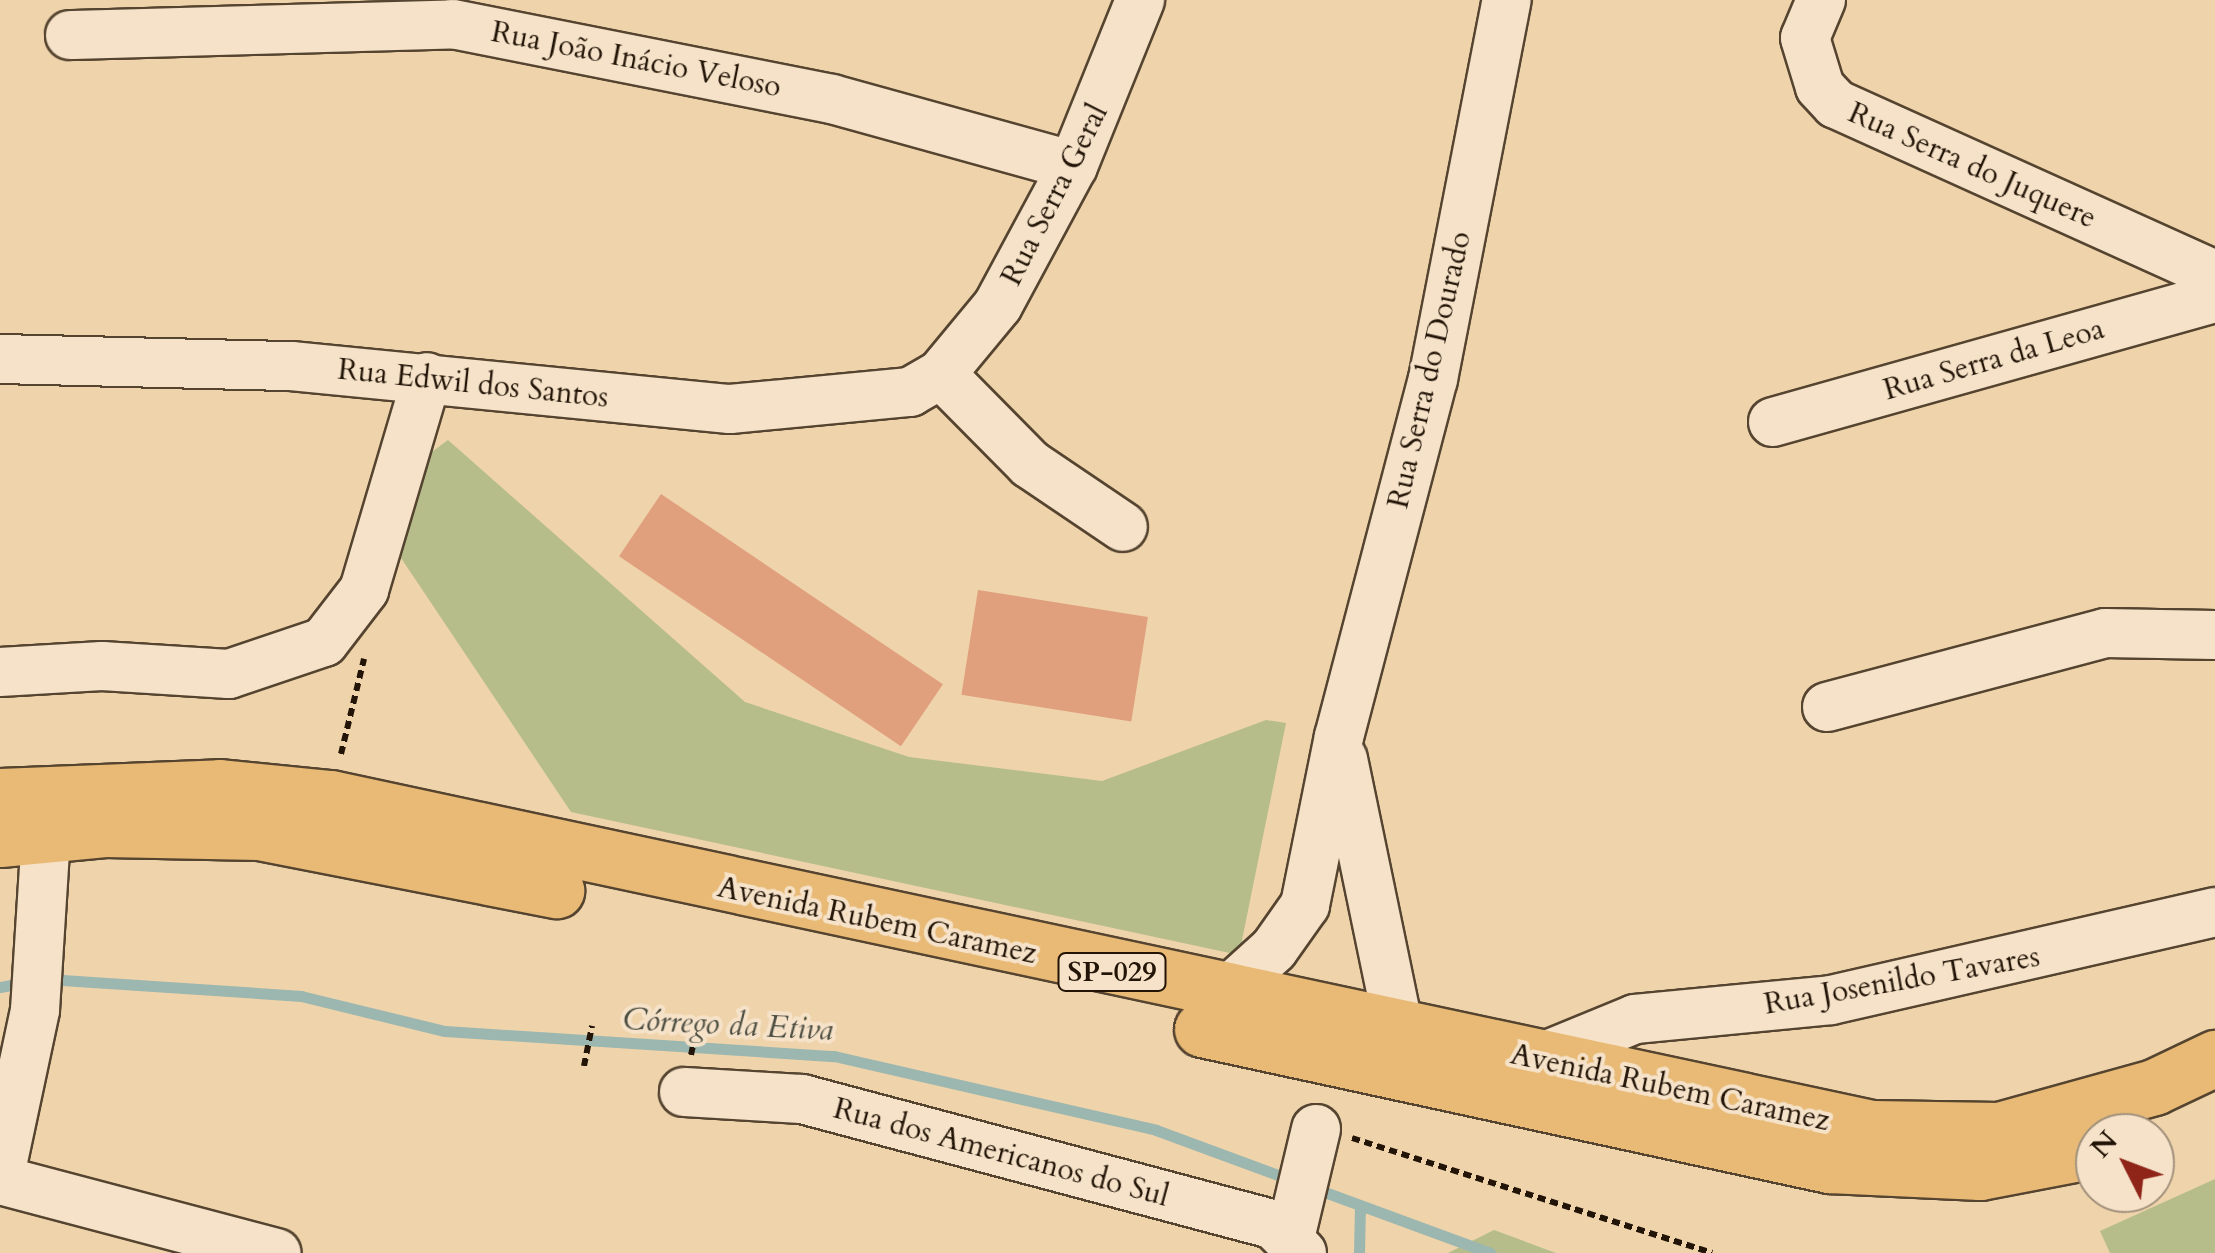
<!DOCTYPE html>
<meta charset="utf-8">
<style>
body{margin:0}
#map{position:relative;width:2215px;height:1253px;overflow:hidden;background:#efd3ab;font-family:Cardo,serif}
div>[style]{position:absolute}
.green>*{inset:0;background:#b6bd8b}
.stream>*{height:11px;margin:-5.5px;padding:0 5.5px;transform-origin:5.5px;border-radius:5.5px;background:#9bb7b0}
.building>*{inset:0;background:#e09f7d;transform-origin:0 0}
.path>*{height:6px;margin-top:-3px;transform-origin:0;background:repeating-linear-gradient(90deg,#221407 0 8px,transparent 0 13px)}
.roads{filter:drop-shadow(2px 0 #554430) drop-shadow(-2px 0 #554430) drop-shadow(0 2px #554430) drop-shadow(0 -2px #554430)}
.minor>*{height:48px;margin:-24px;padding:0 24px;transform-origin:24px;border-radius:24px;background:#f5e2c8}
.highway>*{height:55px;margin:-27.5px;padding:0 27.5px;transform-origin:27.5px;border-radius:27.5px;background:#e8ba76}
span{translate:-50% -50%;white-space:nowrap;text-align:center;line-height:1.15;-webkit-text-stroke:8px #f5e2c8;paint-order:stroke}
.shield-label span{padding:2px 8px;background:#f5e2c8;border:2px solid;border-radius:8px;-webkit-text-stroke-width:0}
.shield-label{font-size:28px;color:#221407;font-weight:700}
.street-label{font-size:30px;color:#221407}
.water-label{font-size:32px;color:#4c4d42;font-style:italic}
.north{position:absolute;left:2075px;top:1113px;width:100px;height:100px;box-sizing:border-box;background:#f5e2c8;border:2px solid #a1907b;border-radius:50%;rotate:312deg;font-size:28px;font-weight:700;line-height:40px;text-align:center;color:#221407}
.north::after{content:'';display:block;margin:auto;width:35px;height:45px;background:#8f2418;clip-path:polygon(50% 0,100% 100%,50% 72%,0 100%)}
</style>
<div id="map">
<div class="green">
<div style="clip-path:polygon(448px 440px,745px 702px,909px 757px,1102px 781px,1266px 720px,1286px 723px,1239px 955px,571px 812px,395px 549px,409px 469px)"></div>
<div style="clip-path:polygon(2215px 1179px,2215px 1253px,2110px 1253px,2100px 1231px)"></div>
<div style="clip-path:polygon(1494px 1230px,1556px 1253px,1448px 1253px)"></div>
</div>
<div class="stream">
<div style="left:47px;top:979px;width:255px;rotate:3.8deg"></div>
<div style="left:301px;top:996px;width:148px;rotate:13.7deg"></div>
<div style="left:445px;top:1031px;width:390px;rotate:3.7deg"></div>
<div style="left:834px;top:1056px;width:330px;rotate:12.9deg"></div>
<div style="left:1156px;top:1130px;width:147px;rotate:20.3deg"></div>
<div style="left:0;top:987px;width:23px;rotate:-10deg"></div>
<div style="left:1311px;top:1187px;width:191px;rotate:20.2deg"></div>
<div style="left:1359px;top:1253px;width:47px;rotate:-88.8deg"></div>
</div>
<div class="building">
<div style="left:661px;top:494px;width:340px;height:75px;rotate:34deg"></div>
<div style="left:978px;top:590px;width:172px;height:106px;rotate:9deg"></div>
</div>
<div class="path">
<div style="left:341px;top:754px;width:98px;rotate:-76.4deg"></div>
<div style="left:691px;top:1055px;width:19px;rotate:-78deg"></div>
<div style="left:584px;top:1066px;width:41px;rotate:-78.7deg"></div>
<div style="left:1352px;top:1138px;width:378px;rotate:17.7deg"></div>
</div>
<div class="roads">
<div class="minor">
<div style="left:1821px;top:0;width:41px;rotate:112.8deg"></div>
<div style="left:1805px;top:38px;width:51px;rotate:73deg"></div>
<div style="left:1820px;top:87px;width:23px;rotate:47deg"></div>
<div style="left:1836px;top:104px;width:416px;rotate:24.3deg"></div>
<div style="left:70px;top:35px;width:383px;rotate:-1.6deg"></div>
<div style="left:453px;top:24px;width:386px;rotate:11.2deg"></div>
<div style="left:832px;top:99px;width:250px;rotate:15.5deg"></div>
<div style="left:0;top:359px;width:291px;rotate:1.4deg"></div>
<div style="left:291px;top:366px;width:441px;rotate:5.6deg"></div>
<div style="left:730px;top:409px;width:181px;rotate:-5.4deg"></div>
<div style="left:910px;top:392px;width:36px;rotate:-30deg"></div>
<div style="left:941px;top:374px;width:89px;rotate:-50.4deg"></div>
<div style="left:998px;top:305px;width:158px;rotate:-61.7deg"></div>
<div style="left:1073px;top:166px;width:179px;rotate:-68deg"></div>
<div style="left:941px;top:374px;width:127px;rotate:45.3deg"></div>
<div style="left:1030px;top:464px;width:112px;rotate:34.1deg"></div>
<div style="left:1773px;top:422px;width:459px;rotate:-15.7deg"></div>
<div style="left:0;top:672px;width:102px;rotate:-3.4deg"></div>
<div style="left:102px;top:666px;width:127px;rotate:3.6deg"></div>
<div style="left:229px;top:674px;width:100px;rotate:-18.6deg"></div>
<div style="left:324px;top:642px;width:66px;rotate:-52.4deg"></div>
<div style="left:364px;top:590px;width:222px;rotate:-73.5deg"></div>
<div style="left:1827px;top:707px;width:288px;rotate:-14.9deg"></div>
<div style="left:2105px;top:633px;width:110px;rotate:1deg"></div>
<div style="left:1343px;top:759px;width:277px;rotate:78.3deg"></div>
<div style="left:1222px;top:996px;width:70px;rotate:-42.1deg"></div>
<div style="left:1274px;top:949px;width:54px;rotate:-54.8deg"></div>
<div style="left:1305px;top:905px;width:171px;rotate:-78.6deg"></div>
<div style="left:1339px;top:737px;width:370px;rotate:-75.3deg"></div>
<div style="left:1433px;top:379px;width:386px;rotate:-79deg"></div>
<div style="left:1533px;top:1061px;width:110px;rotate:-22.4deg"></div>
<div style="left:1635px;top:1019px;width:197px;rotate:-5.5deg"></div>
<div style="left:1831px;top:1000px;width:394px;rotate:-12.9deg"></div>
<div style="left:684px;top:1092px;width:118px;rotate:3.4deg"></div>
<div style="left:802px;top:1099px;width:487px;rotate:14.9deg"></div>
<div style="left:1273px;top:1224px;width:41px;rotate:45deg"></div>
<div style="left:0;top:1175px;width:169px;rotate:-78deg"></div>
<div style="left:35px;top:1010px;width:176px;rotate:-86.4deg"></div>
<div style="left:0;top:1180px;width:286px;rotate:14.8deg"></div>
<div style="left:1291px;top:1234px;width:108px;rotate:-76.6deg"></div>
</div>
<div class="highway">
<div style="left:0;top:796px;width:220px;rotate:-2.3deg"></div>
<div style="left:220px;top:787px;width:111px;rotate:5.7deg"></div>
<div style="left:330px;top:798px;width:1577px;rotate:12.08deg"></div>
<div style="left:1872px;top:1128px;width:127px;rotate:0.9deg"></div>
<div style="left:1999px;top:1130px;width:161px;rotate:-15.5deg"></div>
<div style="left:2154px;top:1087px;width:68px;rotate:-25.4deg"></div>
<div style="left:0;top:839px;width:105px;rotate:-5.4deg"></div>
<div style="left:105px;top:829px;width:154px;rotate:1.1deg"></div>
<div style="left:259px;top:832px;width:303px;rotate:11.1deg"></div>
<div style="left:1202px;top:1029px;width:642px;rotate:12.24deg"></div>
<div style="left:1829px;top:1165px;width:151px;rotate:2.7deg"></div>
<div style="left:1980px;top:1172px;width:117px;rotate:-10.8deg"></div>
</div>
</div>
<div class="shield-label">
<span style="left:1112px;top:972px">SP-029</span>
</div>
<div class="street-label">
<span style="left:636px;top:60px;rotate:11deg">Rua João Inácio Veloso</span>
<span style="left:1972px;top:166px;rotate:24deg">Rua Serra do Juquere</span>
<span style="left:1055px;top:195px;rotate:-63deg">Rua Serra Geral</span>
<span style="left:1994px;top:360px;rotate:-16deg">Rua Serra da Leoa</span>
<span style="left:1430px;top:370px;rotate:-77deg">Rua Serra do Dourado</span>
<span style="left:473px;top:384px;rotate:6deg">Rua Edwil dos Santos</span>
<span style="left:877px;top:921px;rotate:12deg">Avenida Rubem Caramez</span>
<span style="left:1902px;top:981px;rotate:-10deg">Rua Josenildo Tavares</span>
<span style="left:1670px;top:1088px;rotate:12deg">Avenida Rubem Caramez</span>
<span style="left:1001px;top:1153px;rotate:15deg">Rua dos Americanos do Sul</span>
</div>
<div class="water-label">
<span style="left:728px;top:1025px;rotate:3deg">Córrego da Etiva</span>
</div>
<div class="north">N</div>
</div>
